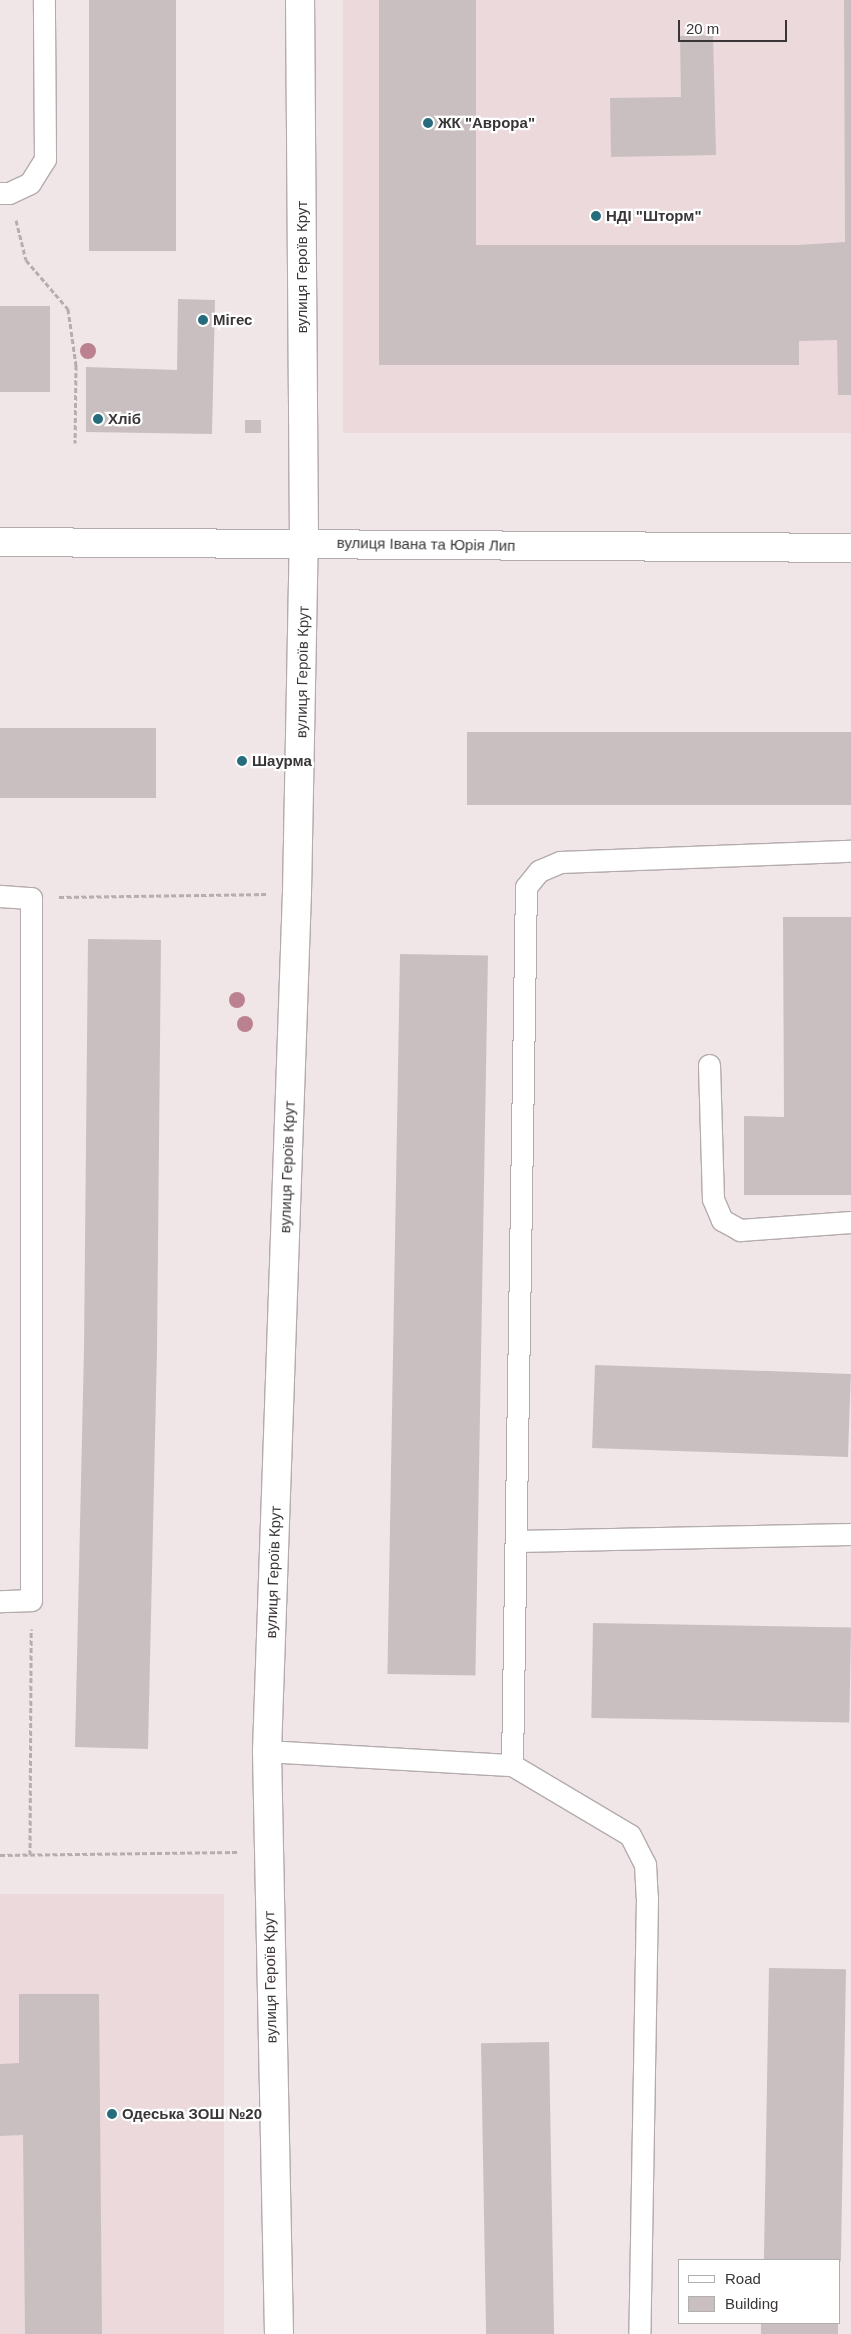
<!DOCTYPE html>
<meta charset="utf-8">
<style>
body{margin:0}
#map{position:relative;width:851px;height:2334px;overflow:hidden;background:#f0e6e7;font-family:Arial,sans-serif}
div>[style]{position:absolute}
.built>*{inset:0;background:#ebd9dc;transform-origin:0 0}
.building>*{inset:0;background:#c9bfc1;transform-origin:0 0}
.path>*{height:3px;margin-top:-1.5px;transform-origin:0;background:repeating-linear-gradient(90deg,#b6adae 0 5px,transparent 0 7.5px)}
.roads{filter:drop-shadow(1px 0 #b4abac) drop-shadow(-1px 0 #b4abac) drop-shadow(0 1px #b4abac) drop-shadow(0 -1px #b4abac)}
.service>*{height:21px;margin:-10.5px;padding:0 10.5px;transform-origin:10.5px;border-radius:10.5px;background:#fff}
.minor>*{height:28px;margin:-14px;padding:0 14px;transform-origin:14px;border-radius:14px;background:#fff}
.tertiary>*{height:28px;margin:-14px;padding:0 14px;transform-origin:14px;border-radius:14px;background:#fff}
.trees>*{width:16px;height:16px;margin:-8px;border-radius:50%;background:#bb8191}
.dots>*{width:14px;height:14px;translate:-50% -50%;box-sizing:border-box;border:2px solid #fff;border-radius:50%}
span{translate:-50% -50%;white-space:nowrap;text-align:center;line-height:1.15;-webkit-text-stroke:4.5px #fff;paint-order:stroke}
.poi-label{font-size:15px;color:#3a3637;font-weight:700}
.left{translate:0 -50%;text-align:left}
.street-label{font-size:15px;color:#3a3637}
.legend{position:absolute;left:678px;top:2259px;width:162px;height:65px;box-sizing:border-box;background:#fff;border:1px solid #b0afaf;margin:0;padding:6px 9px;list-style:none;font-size:15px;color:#3a3637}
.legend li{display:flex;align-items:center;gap:10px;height:25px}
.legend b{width:25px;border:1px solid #b0afaf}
.scale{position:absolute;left:678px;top:20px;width:109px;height:22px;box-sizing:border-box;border:2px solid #3a3637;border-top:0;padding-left:6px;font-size:15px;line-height:18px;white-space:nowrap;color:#3a3637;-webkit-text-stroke:4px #fff;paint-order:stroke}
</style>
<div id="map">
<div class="built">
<div style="left:343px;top:0;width:508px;height:433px"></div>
<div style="left:0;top:1894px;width:224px;height:440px"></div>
</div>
<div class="building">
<div style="left:89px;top:0;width:87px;height:251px"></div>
<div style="clip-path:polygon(379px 0,476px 0,476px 245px,798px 245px,845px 242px,844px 0,851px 0,851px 395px,838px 395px,837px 340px,799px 341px,799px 365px,379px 365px)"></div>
<div style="clip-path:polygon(713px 35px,716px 155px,611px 157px,610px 98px,681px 97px,680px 36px)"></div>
<div style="clip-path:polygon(178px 299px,215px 300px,212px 434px,86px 432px,86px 367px,177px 370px)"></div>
<div style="left:0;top:306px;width:50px;height:86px"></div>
<div style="left:245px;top:420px;width:16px;height:13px"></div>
<div style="left:0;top:728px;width:156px;height:70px"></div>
<div style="left:851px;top:732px;width:73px;height:384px;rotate:90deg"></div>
<div style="clip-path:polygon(783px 917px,851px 917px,851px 1195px,744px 1195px,744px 1116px,784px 1117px)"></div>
<div style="clip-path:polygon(88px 939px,161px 940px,157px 1350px,148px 1749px,75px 1747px,84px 1348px)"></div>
<div style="left:400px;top:954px;width:88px;height:720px;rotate:1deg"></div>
<div style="left:595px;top:1365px;width:256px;height:83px;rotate:2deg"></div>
<div style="left:593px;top:1623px;width:258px;height:95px;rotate:1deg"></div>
<div style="left:769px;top:1968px;width:77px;height:292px;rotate:1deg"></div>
<div style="clip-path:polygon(19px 1994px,99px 1994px,102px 2334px,25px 2334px,23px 2135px,0 2136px,0 2064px,19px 2063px)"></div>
<div style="left:549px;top:2042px;width:292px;height:68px;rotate:89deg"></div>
<div style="left:761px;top:2323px;width:77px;height:11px"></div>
</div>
<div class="path">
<div style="left:16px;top:220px;width:41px;rotate:76deg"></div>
<div style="left:26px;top:260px;width:65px;rotate:49.4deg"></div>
<div style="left:68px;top:309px;width:57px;rotate:81.9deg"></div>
<div style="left:76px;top:365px;width:78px;rotate:90.7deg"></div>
<div style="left:59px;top:897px;width:207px;rotate:-0.8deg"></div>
<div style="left:0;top:1855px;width:237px;rotate:-0.7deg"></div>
<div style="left:30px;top:1855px;width:226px;rotate:-89.7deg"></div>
</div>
<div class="roads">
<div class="service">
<div style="left:0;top:193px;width:9px"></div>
<div style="left:9px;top:193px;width:23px;rotate:-25deg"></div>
<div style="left:30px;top:183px;width:28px;rotate:-58deg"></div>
<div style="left:45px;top:159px;width:159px;rotate:-90.4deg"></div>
<div style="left:0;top:896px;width:31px;rotate:4deg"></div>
<div style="left:31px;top:898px;width:702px;rotate:90deg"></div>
<div style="left:31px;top:1600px;width:31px;rotate:178deg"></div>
<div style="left:709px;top:1065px;width:134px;rotate:88.3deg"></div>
<div style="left:713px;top:1199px;width:23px;rotate:67deg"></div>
<div style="left:722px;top:1220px;width:21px;rotate:29deg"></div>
<div style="left:740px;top:1230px;width:111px;rotate:-4.1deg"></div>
<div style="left:516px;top:1541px;width:335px;rotate:-1.2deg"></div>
<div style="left:267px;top:1751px;width:245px;rotate:3.3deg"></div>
<div style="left:512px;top:1765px;width:137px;rotate:30.7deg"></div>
<div style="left:630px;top:1835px;width:33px;rotate:63deg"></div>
<div style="left:645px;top:1864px;width:33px;rotate:87deg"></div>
<div style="left:647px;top:1897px;width:437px;rotate:91deg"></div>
<div style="left:512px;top:1765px;width:878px;rotate:-89.09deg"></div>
<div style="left:526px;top:887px;width:21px;rotate:-51deg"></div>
<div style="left:539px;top:871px;width:23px;rotate:-23deg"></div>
<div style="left:560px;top:862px;width:291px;rotate:-2.2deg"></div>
</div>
<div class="minor">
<div style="left:279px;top:2334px;width:583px;rotate:-91.18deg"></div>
<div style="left:267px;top:1751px;width:859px;rotate:-88deg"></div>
<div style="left:297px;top:893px;width:351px;rotate:-88.9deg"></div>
<div style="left:304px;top:542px;width:542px;rotate:-90.42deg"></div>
</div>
<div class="tertiary">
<div style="left:0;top:542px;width:851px;rotate:0.4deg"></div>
</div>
</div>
<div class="trees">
<div style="left:88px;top:351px"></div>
<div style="left:237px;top:1000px"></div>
<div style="left:245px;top:1024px"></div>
</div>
<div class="dots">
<div style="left:428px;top:123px;background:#276c7c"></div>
<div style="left:596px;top:216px;background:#276c7c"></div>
<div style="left:203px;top:320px;background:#276c7c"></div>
<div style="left:98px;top:419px;background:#276c7c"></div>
<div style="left:242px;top:761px;background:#276c7c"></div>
<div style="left:112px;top:2114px;background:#276c7c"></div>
</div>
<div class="poi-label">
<span class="left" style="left:438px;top:123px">ЖК "Аврора"</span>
<span class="left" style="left:606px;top:216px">НДІ "Шторм"</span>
<span class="left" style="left:213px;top:320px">Мігес</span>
<span class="left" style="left:108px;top:419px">Хліб</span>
<span class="left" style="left:252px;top:761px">Шаурма</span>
<span class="left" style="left:122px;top:2114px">Одеська ЗОШ №20</span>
</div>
<div class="street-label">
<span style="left:302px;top:267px;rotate:-90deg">вулиця Героїв Крут</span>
<span style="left:426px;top:544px;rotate:1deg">вулиця Івана та Юрія Лип</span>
<span style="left:302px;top:672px;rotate:-89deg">вулиця Героїв Крут</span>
<span style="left:287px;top:1167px;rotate:-88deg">вулиця Героїв Крут</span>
<span style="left:273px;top:1572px;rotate:-88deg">вулиця Героїв Крут</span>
<span style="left:270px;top:1977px;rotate:-91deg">вулиця Героїв Крут</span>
</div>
<ul class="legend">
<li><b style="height:6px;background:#fff"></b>Road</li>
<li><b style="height:14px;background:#c9bfc1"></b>Building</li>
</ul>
<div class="scale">20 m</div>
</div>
